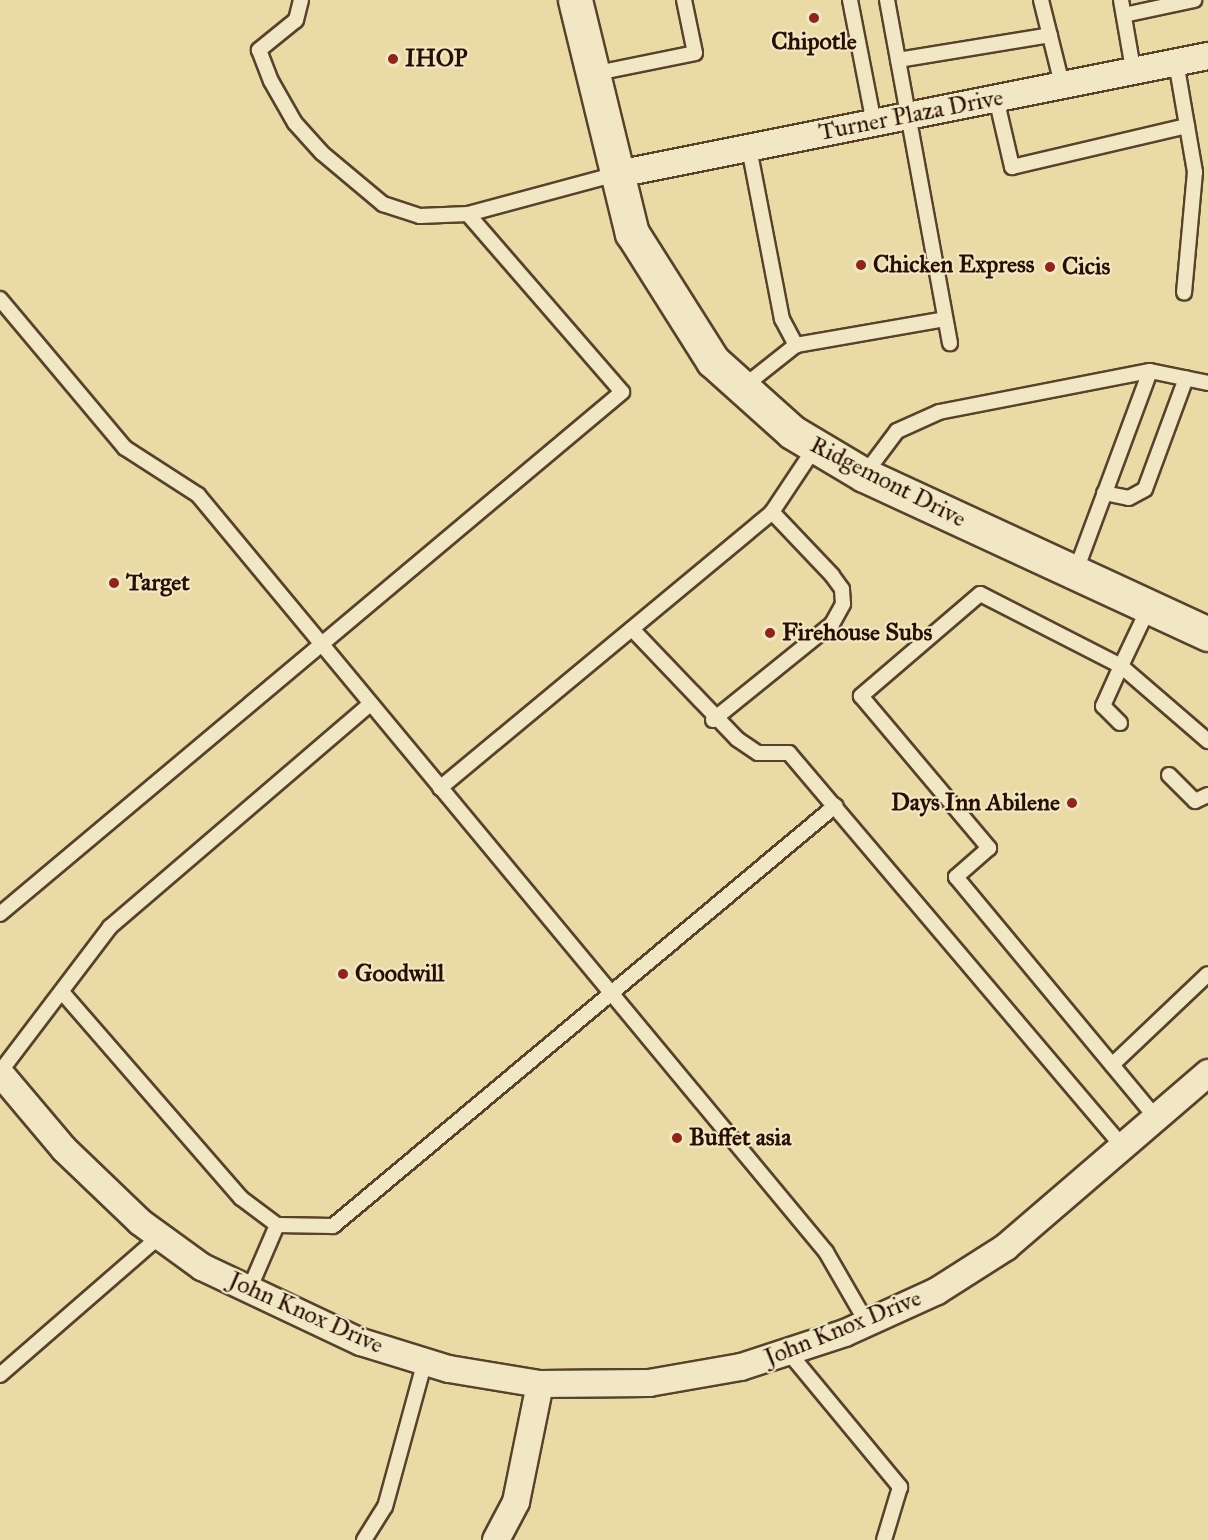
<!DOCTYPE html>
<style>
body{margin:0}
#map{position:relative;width:1208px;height:1540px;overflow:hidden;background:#eadaa6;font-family:"IM FELL Great Primer",serif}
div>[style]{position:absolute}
.roads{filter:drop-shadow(2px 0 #59412b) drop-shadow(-2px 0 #59412b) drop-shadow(0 2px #59412b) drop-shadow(0 -2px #59412b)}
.service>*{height:14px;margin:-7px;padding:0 7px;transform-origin:7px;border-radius:7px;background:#f1e7c5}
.minor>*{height:26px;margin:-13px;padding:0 13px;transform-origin:13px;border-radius:13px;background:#f1e7c5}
.tertiary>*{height:33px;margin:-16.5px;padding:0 16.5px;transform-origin:16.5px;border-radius:16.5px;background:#f1e7c5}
.dots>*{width:16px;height:16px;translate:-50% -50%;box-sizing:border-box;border:3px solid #f1e7c5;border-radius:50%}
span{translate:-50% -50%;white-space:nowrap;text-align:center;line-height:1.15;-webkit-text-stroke:4.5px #f1e7c5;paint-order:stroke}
.poi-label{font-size:24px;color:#290e02;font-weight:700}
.left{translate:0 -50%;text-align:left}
.right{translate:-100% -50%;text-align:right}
.street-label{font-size:24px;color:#290e02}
</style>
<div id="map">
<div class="roads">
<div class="service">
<div style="left:301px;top:0;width:21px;rotate:104deg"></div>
<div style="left:296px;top:20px;width:48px;rotate:141deg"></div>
<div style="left:259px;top:50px;width:33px;rotate:69deg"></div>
<div style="left:271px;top:81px;width:48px;rotate:60.3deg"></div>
<div style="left:295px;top:123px;width:40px;rotate:48deg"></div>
<div style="left:322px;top:153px;width:80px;rotate:39.9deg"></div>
<div style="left:383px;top:204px;width:39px;rotate:18deg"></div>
<div style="left:420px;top:216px;width:48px;rotate:-2.4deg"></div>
<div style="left:468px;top:214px;width:150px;rotate:-15.1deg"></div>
<div style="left:850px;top:0;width:125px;rotate:79deg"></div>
<div style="left:887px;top:0;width:349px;rotate:79.6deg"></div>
<div style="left:1041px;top:0;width:87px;rotate:76deg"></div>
<div style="left:1121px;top:0;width:70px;rotate:80.1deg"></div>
<div style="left:1124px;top:15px;width:72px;rotate:-12.1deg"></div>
<div style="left:898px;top:60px;width:154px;rotate:-9.3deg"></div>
<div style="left:1176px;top:62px;width:112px;rotate:80.2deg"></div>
<div style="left:1195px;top:172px;width:121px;rotate:95.2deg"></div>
<div style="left:592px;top:74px;width:105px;rotate:-11.5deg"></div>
<div style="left:695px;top:53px;width:54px;rotate:-101.7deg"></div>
<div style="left:996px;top:98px;width:71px;rotate:76.9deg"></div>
<div style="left:1012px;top:167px;width:180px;rotate:-13.2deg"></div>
<div style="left:749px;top:148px;width:174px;rotate:79.1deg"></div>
<div style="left:782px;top:319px;width:30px;rotate:62deg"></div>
<div style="left:796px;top:345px;width:151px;rotate:-9.9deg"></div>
<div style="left:0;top:299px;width:194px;rotate:50deg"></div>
<div style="left:125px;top:448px;width:87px;rotate:32.8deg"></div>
<div style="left:198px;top:495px;width:984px;rotate:50.32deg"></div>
<div style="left:826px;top:1252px;width:82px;rotate:60deg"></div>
<div style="left:743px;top:387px;width:68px;rotate:-38.4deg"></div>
<div style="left:864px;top:475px;width:55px;rotate:-53.1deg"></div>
<div style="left:897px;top:431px;width:46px;rotate:-24.3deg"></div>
<div style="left:939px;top:412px;width:215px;rotate:-11deg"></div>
<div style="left:1150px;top:371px;width:59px;rotate:11.7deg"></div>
<div style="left:1104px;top:493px;width:25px;rotate:11deg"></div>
<div style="left:1129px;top:498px;width:18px;rotate:-29deg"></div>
<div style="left:1145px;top:489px;width:118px;rotate:-69.7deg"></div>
<div style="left:1075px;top:573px;width:215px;rotate:-69.6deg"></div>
<div style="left:1149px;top:607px;width:65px;rotate:115.4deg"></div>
<div style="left:1121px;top:666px;width:158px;rotate:-152.9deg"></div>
<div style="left:980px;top:594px;width:157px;rotate:139.4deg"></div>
<div style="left:861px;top:696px;width:199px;rotate:49.9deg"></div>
<div style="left:989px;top:848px;width:44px;rotate:138.7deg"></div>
<div style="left:956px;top:877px;width:313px;rotate:50.3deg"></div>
<div style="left:632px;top:629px;width:152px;rotate:46.3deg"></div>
<div style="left:737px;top:739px;width:25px;rotate:34deg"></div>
<div style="left:758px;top:753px;width:31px"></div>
<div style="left:789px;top:753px;width:517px;rotate:49.71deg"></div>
<div style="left:713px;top:720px;width:153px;rotate:-38.9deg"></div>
<div style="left:832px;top:624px;width:23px;rotate:-61deg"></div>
<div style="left:843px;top:604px;width:15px;rotate:-94deg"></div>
<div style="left:842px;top:589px;width:17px;rotate:-126deg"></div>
<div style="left:832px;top:575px;width:87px;rotate:-133.6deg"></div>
<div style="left:1120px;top:723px;width:24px;rotate:-135deg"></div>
<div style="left:1103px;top:706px;width:44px;rotate:-65.8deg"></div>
<div style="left:1121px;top:666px;width:115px;rotate:40.8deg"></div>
<div style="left:1169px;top:775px;width:37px;rotate:45deg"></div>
<div style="left:1195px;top:801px;width:14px;rotate:-25deg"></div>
<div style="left:440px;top:788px;width:432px;rotate:-39.7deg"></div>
<div style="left:772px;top:512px;width:79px;rotate:-56.3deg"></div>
<div style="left:0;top:914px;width:812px;rotate:-40deg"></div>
<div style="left:622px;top:392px;width:235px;rotate:-130.9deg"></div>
<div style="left:62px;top:992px;width:273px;rotate:49deg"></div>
<div style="left:241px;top:1198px;width:45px;rotate:36.9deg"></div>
<div style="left:1112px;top:1065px;width:132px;rotate:-43.5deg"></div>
<div style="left:0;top:1072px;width:182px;rotate:-52.8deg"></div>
<div style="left:110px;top:927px;width:343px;rotate:-40.6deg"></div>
<div style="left:249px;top:1290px;width:71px;rotate:-66.7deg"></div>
<div style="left:277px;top:1225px;width:56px;rotate:1deg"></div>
<div style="left:333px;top:1226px;width:655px;rotate:-39.92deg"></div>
<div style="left:790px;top:1354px;width:173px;rotate:50.4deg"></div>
<div style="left:900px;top:1487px;width:55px;rotate:106.8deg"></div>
<div style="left:0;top:1375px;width:212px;rotate:-41deg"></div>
<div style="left:364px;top:1540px;width:39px;rotate:-58deg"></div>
<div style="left:385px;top:1507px;width:151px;rotate:-74.7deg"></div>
</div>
<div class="minor">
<div style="left:613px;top:175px;width:607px;rotate:-11.31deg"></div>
<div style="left:0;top:1073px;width:99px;rotate:49.9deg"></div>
<div style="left:64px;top:1149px;width:105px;rotate:43.8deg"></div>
<div style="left:140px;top:1222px;width:77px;rotate:36deg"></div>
<div style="left:202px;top:1267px;width:176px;rotate:25.3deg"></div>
<div style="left:361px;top:1342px;width:92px;rotate:17.1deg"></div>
<div style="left:449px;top:1369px;width:92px;rotate:9.4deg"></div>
<div style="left:540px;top:1384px;width:109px;rotate:-0.5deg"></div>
<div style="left:649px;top:1383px;width:93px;rotate:-9.9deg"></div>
<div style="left:741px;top:1367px;width:109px;rotate:-18.1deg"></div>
<div style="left:845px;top:1333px;width:101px;rotate:-24.5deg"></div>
<div style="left:937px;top:1291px;width:82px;rotate:-32.5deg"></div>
<div style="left:1006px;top:1247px;width:267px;rotate:-40.7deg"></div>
<div style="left:496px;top:1540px;width:43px;rotate:-62.2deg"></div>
<div style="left:516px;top:1502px;width:120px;rotate:-78.5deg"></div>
</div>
<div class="tertiary">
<div style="left:575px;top:0;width:240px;rotate:76.3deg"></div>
<div style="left:632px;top:233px;width:151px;rotate:57.7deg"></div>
<div style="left:713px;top:361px;width:106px;rotate:41.9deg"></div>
<div style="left:792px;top:432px;width:84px;rotate:30.8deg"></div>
<div style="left:864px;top:475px;width:379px;rotate:24.8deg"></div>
</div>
</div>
<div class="dots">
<div style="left:814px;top:18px;background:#8f2418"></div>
<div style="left:393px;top:59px;background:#8f2418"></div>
<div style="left:861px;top:265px;background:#8f2418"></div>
<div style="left:1050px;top:267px;background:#8f2418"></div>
<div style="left:114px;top:583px;background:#8f2418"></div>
<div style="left:770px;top:633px;background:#8f2418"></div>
<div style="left:1072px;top:803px;background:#8f2418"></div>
<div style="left:343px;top:974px;background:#8f2418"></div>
<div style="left:677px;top:1138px;background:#8f2418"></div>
</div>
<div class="poi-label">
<span style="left:814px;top:42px">Chipotle</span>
<span class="left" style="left:405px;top:59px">IHOP</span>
<span class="left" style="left:873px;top:265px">Chicken Express</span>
<span class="left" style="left:1062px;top:267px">Cicis</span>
<span class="left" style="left:126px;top:583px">Target</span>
<span class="left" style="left:782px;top:633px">Firehouse Subs</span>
<span class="right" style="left:1060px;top:803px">Days Inn Abilene</span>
<span class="left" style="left:355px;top:974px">Goodwill</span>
<span class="left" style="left:689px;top:1138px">Buffet asia</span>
</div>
<div class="street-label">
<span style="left:911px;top:115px;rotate:-11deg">Turner Plaza Drive</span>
<span style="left:888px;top:482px;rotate:27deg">Ridgemont Drive</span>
<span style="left:306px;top:1313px;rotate:24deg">John Knox Drive</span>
<span style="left:843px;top:1328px;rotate:-22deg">John Knox Drive</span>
</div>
</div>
